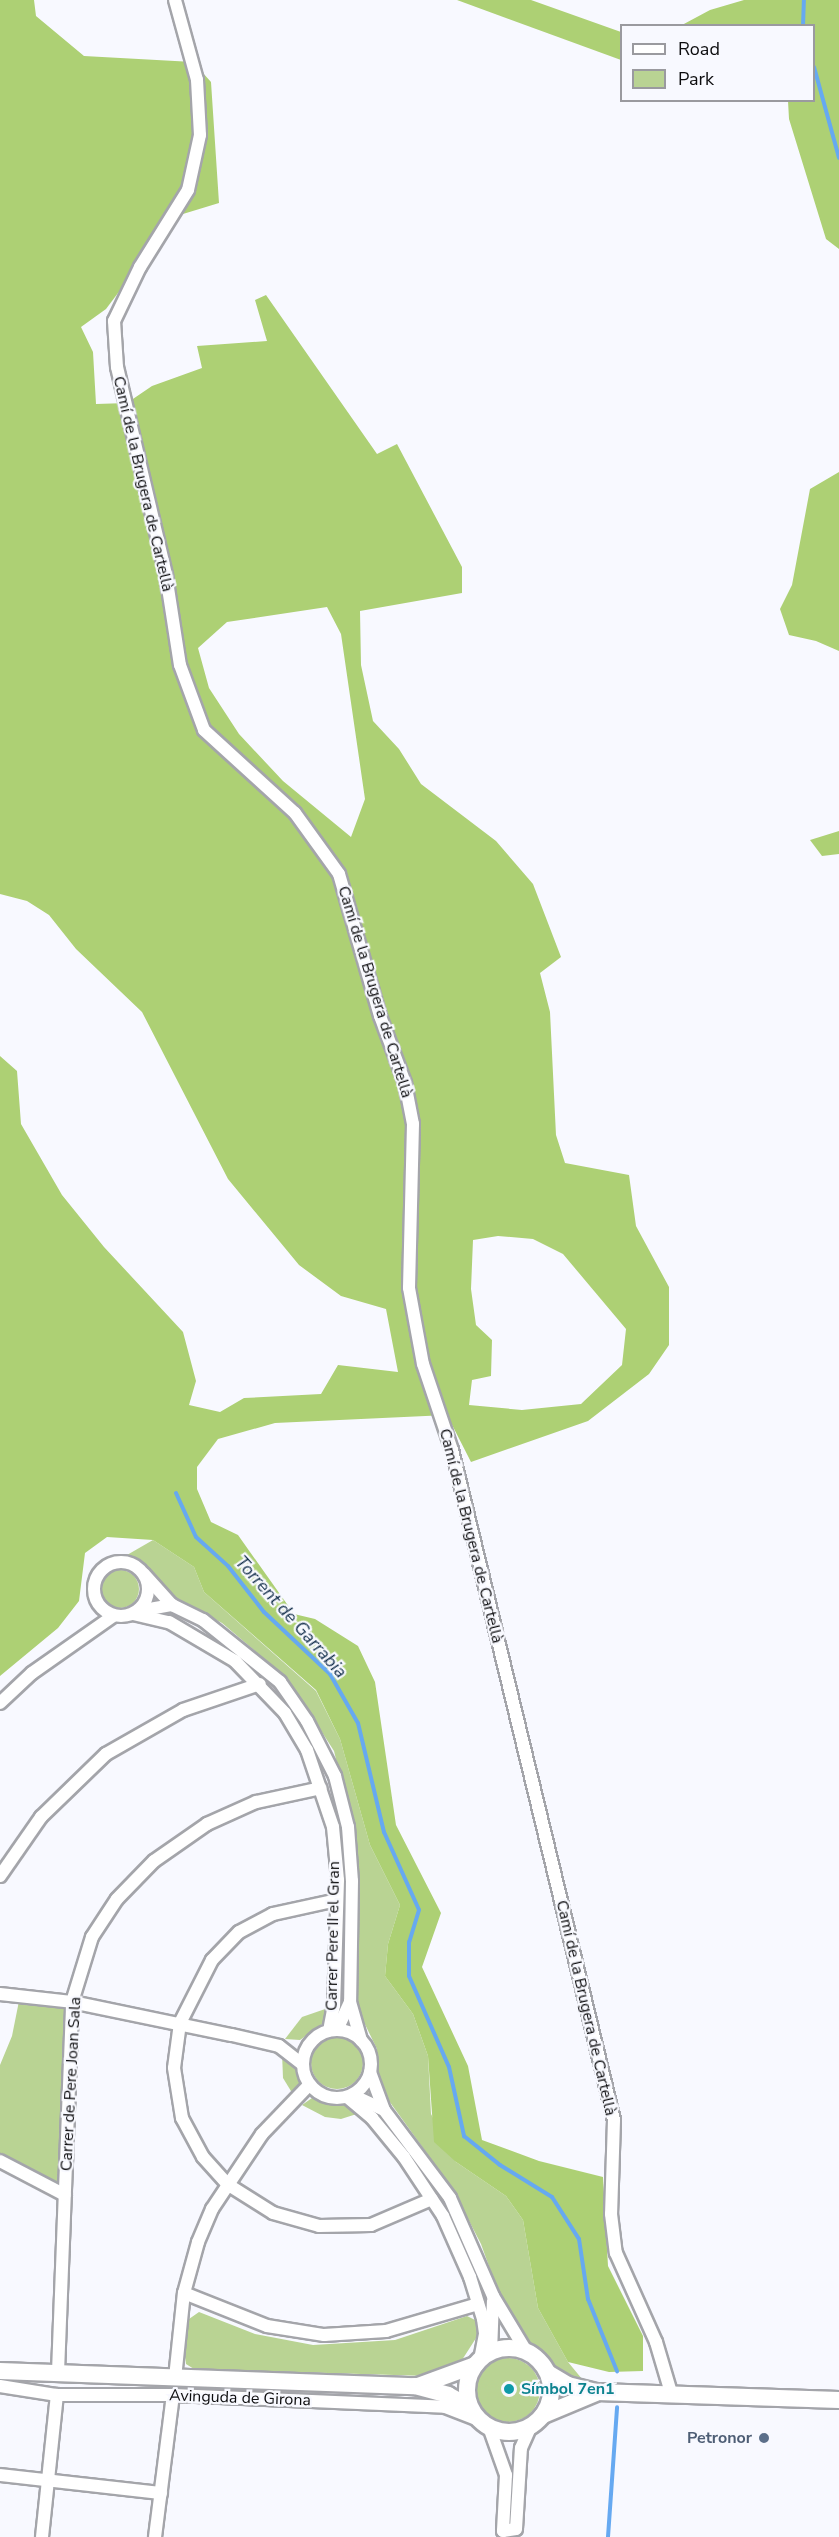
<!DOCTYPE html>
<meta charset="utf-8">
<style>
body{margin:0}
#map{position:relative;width:839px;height:2537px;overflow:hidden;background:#f8f9ff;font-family:"Nunito Sans",sans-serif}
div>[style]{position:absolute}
.green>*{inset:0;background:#b9d393}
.round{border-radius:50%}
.forest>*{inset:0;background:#add074}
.stream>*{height:4px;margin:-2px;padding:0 2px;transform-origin:2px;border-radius:2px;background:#66a9f1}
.roads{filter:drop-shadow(2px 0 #a4a5aa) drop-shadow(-2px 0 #a4a5aa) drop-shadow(0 2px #a4a5aa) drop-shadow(0 -2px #a4a5aa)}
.minor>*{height:12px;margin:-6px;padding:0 6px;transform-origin:6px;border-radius:6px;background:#fff}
.minor>.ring{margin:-6px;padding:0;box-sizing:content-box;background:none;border:12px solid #fff;border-radius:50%}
.secondary>*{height:16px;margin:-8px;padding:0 8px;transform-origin:8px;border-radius:8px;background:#fff}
.secondary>.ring{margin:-8px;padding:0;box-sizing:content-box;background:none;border:16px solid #fff;border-radius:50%}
.dots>*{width:16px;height:16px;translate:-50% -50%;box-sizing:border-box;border:3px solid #f8f9ff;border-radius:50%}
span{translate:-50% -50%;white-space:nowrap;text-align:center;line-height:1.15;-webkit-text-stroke:4.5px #f8f9ff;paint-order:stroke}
.street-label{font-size:16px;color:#0c0c0e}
.culture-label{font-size:16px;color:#0d838f;font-weight:700}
.left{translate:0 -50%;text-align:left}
.service-label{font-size:16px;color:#4e5e75;font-weight:700}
.right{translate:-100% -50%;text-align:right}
.water-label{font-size:18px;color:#122e4a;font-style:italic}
.legend{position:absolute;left:620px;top:24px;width:195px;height:78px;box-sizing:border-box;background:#f8f9ff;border:2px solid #9a9a9f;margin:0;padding:8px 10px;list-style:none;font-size:18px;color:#0c0c0e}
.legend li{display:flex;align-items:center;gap:12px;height:30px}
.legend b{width:30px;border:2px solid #9a9a9f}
</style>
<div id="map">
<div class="green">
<div style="clip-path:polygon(153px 1540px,194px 1567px,204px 1592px,316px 1691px,340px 1739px,370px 1845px,400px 1905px,388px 1944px,385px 1976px,413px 2014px,428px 2056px,431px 2114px,456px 2162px,506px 2196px,523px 2220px,538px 2308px,568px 2362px,587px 2385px,576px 2385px,523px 2339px,504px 2308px,481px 2244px,452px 2188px,384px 2094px,377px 2077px,377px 2049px,358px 2010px,357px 1845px,334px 1751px,297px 1693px,275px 1668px,222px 1623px,170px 1595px,146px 1565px,127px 1555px)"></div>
<div class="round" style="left:101px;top:1570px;width:38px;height:38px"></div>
<div style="clip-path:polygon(20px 1996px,72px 2002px,65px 2195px,0 2161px,0 2065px,12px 2036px)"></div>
<div style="clip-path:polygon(331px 2007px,325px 2022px,300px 2040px,285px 2039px,302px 2017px)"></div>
<div class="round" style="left:311px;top:2037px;width:52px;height:52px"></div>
<div style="clip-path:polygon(282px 2053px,294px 2062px,300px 2085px,294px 2096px,283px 2078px)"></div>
<div style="clip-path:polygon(312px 2098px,329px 2105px,354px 2105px,363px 2112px,341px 2119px,325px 2117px,302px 2105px)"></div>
<div style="clip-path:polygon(199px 2312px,255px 2334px,313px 2345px,395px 2340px,467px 2316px,475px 2320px,478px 2335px,462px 2360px,427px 2376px,194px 2369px,186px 2364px,185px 2357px,189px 2319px)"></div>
<div class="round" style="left:476px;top:2358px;width:64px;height:64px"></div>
</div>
<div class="forest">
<div style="clip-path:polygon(evenodd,0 0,34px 0,36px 16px,84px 56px,193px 62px,211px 82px,219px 203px,160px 221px,127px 281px,106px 309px,81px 327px,93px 352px,96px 404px,127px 403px,152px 386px,202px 368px,197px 346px,267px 341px,255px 300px,266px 295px,377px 454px,397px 444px,462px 567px,462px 593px,360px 611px,361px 665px,373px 721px,399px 749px,421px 784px,496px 841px,533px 884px,561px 957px,540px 973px,550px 1012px,556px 1135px,565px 1163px,629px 1175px,636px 1226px,669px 1287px,669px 1345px,649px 1374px,588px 1421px,471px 1462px,447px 1415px,275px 1423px,218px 1439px,197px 1467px,197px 1489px,211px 1522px,238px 1535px,294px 1614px,315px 1619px,358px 1646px,375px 1682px,396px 1825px,441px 1913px,422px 1967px,468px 2066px,482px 2140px,539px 2161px,603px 2177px,608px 2266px,643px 2336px,643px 2371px,609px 2372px,568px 2362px,538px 2308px,523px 2220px,506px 2196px,456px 2162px,434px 2142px,428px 2056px,413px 2014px,385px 1976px,388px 1944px,400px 1905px,370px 1845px,340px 1739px,316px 1690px,204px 1592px,194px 1567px,153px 1540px,107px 1537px,85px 1553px,79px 1601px,58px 1628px,0 1676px,0 1056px,17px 1071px,21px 1124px,62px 1195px,104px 1247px,183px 1332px,196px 1381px,189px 1405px,220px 1412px,244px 1398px,321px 1394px,338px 1365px,398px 1372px,386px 1309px,341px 1296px,299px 1265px,228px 1179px,142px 1012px,76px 949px,49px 915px,27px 901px,0 894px,0 0,327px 607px,341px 634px,365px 799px,351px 837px,283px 781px,239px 734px,209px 688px,198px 648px,227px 622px,327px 607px,0 0,498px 1236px,533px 1239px,563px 1254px,626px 1329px,622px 1365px,581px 1404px,522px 1410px,469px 1405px,472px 1380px,491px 1376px,492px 1340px,476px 1325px,471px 1289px,473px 1240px,498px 1236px)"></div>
<div style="clip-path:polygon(457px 0,531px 0,621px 32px,621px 60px)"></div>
<div style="clip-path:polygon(744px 0,839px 0,839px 249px,826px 239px,789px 119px,788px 101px,814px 100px,814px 26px,682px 25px,710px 10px)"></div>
<div style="clip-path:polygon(839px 472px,839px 651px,816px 641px,789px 635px,780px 609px,792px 585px,810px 489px)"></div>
<div style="clip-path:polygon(839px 831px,839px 854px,822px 856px,810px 840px)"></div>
</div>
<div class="stream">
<div style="left:803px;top:26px;width:26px;rotate:-88deg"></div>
<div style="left:814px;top:67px;width:94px;rotate:74.6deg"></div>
<div style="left:176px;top:1493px;width:48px;rotate:65.6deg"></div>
<div style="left:196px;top:1537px;width:43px;rotate:42.2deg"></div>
<div style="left:228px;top:1566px;width:58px;rotate:52deg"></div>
<div style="left:264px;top:1612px;width:91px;rotate:43.2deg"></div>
<div style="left:330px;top:1674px;width:56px;rotate:60.3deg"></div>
<div style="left:358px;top:1723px;width:112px;rotate:76.6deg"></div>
<div style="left:384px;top:1832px;width:85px;rotate:65.8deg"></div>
<div style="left:419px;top:1910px;width:34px;rotate:107deg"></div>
<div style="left:409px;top:1942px;width:34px;rotate:90deg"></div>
<div style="left:409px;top:1976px;width:99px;rotate:66.3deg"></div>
<div style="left:449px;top:2067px;width:71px;rotate:77.7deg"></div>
<div style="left:464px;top:2136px;width:46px;rotate:38.9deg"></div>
<div style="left:500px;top:2165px;width:61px;rotate:31.6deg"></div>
<div style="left:552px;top:2197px;width:50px;rotate:57.3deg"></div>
<div style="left:579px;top:2239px;width:61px;rotate:81.5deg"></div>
<div style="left:588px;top:2299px;width:78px;rotate:68.1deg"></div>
<div style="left:608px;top:2537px;width:130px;rotate:-86deg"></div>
</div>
<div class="roads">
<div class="minor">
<div style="left:175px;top:0;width:83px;rotate:74.6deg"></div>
<div style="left:197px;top:80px;width:55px;rotate:86.9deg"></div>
<div style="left:200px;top:135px;width:56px;rotate:102.3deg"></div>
<div style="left:188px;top:190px;width:91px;rotate:121.9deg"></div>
<div style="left:140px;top:267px;width:60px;rotate:115.7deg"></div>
<div style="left:114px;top:321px;width:46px;rotate:86.3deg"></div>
<div style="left:117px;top:367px;width:214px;rotate:76.7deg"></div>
<div style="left:166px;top:575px;width:91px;rotate:81.2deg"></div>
<div style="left:180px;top:665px;width:69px;rotate:69.7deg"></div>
<div style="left:204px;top:730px;width:123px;rotate:42.4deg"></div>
<div style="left:295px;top:813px;width:75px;rotate:54.2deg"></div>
<div style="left:339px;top:874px;width:148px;rotate:73.9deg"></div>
<div style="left:380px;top:1016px;width:72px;rotate:69.5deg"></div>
<div style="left:405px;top:1083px;width:42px;rotate:79deg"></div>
<div style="left:413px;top:1124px;width:164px;rotate:91.4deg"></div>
<div style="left:409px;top:1288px;width:77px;rotate:79.6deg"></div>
<div style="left:423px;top:1364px;width:91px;rotate:71.4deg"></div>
<div style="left:452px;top:1450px;width:689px;rotate:76.41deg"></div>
<div style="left:614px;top:2120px;width:94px;rotate:91.8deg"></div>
<div style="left:611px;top:2214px;width:39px;rotate:83deg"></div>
<div style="left:616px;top:2253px;width:98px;rotate:65.8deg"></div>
<div style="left:656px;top:2342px;width:56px;rotate:73.5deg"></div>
<div class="ring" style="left:94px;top:1562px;width:42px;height:42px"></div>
<div style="left:144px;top:1574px;width:42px;rotate:47.9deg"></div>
<div style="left:172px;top:1605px;width:34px;rotate:26deg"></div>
<div style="left:203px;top:1620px;width:99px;rotate:38.8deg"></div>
<div style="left:280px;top:1682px;width:47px;rotate:55.3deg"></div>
<div style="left:307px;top:1721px;width:62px;rotate:63deg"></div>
<div style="left:335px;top:1776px;width:53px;rotate:75.7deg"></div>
<div style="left:348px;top:1827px;width:54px;rotate:85.8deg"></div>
<div style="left:352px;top:1881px;width:121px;rotate:90.9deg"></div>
<div style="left:350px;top:2002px;width:40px;rotate:74deg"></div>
<div style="left:138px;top:1611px;width:35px;rotate:-10deg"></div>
<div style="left:133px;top:1614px;width:37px;rotate:13deg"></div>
<div style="left:169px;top:1622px;width:77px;rotate:30.6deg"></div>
<div style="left:235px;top:1661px;width:72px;rotate:46.1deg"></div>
<div style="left:285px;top:1713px;width:43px;rotate:59.3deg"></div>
<div style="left:307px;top:1750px;width:81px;rotate:71.3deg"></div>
<div style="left:333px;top:1827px;width:53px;rotate:84.6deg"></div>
<div style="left:338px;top:1880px;width:125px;rotate:91.8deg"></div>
<div style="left:334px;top:2005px;width:26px;rotate:101deg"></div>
<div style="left:0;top:1703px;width:44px;rotate:-43.2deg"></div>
<div style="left:32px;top:1673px;width:99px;rotate:-35.1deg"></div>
<div style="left:0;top:1876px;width:72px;rotate:-55.2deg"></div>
<div style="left:41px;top:1817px;width:91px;rotate:-44.1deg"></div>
<div style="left:106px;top:1754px;width:89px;rotate:-29.7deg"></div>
<div style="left:183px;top:1710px;width:81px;rotate:-18.7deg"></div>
<div style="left:337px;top:1900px;width:66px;rotate:167.7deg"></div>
<div style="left:273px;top:1914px;width:38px;rotate:152deg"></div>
<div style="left:239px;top:1932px;width:39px;rotate:134deg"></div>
<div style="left:212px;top:1960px;width:71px;rotate:116.9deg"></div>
<div style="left:180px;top:2023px;width:45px;rotate:97.6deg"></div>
<div style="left:174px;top:2068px;width:51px;rotate:80.9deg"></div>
<div style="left:182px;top:2118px;width:44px;rotate:61.7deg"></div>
<div style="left:203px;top:2157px;width:36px;rotate:48deg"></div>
<div style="left:227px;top:2184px;width:54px;rotate:32.2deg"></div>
<div style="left:273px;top:2213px;width:48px;rotate:15.8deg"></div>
<div style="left:319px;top:2226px;width:52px;rotate:-1.1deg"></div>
<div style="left:371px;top:2225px;width:66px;rotate:-23.1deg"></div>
<div style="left:0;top:1994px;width:72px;rotate:6.3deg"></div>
<div style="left:72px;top:2002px;width:163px;rotate:11.7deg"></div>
<div style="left:232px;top:2035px;width:48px;rotate:13.2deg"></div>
<div style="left:279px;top:2046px;width:29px;rotate:38deg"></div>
<div class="ring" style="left:303px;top:2030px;width:56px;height:56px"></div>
<div style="left:337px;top:2030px;width:31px;rotate:-65deg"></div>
<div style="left:370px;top:2072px;width:40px;rotate:69.8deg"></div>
<div style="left:384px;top:2110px;width:110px;rotate:53.1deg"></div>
<div style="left:450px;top:2198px;width:107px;rotate:66.3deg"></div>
<div style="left:493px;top:2296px;width:64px;rotate:59deg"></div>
<div style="left:352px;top:2095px;width:35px;rotate:25deg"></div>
<div style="left:347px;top:2097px;width:33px;rotate:40deg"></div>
<div style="left:372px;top:2118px;width:50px;rotate:50.6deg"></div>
<div style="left:404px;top:2157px;width:71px;rotate:56.5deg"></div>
<div style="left:443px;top:2216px;width:67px;rotate:66.1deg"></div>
<div style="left:470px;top:2277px;width:44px;rotate:72.8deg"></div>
<div style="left:483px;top:2319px;width:15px;rotate:82deg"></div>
<div style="left:485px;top:2334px;width:25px;rotate:101deg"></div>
<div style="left:0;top:2161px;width:73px;rotate:27.6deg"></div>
<div style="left:184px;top:2293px;width:89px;rotate:21.7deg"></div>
<div style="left:267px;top:2326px;width:58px;rotate:9deg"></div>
<div style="left:324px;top:2335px;width:62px;rotate:-3.7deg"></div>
<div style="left:386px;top:2331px;width:96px;rotate:-16.4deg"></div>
<div style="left:491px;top:2352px;width:51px;rotate:-87.8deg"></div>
<div style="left:58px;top:2372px;width:370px;rotate:-87.8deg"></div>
<div style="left:72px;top:2002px;width:68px;rotate:-72.9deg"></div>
<div style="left:92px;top:1937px;width:45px;rotate:-56.7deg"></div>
<div style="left:117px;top:1899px;width:53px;rotate:-45.8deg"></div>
<div style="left:154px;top:1861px;width:65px;rotate:-34.9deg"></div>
<div style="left:207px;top:1824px;width:54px;rotate:-24.2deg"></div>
<div style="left:256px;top:1802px;width:66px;rotate:-12.2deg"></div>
<div style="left:175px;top:2378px;width:85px;rotate:-84deg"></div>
<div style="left:184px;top:2293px;width:53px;rotate:-74.6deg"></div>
<div style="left:198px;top:2242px;width:36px;rotate:-67deg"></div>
<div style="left:212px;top:2209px;width:90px;rotate:-56.3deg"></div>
<div style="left:262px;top:2134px;width:68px;rotate:-46.2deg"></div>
<div style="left:0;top:2386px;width:58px;rotate:9deg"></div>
<div style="left:57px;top:2395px;width:116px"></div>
<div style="left:173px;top:2395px;width:272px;rotate:2.5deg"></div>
<div style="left:445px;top:2407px;width:36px;rotate:21deg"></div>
<div style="left:489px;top:2427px;width:51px;rotate:70.5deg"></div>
<div style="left:506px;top:2475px;width:56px;rotate:93.1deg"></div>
<div style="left:503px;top:2531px;width:13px;rotate:-9deg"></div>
<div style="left:516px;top:2529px;width:81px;rotate:-86.5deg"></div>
<div style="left:521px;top:2448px;width:24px;rotate:-66deg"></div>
<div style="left:0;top:2475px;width:162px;rotate:6.4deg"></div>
<div style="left:42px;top:2537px;width:143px;rotate:-84deg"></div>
<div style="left:155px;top:2537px;width:143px;rotate:-82.8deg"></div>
</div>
<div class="secondary">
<div class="ring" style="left:467px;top:2348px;width:68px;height:68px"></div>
<div style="left:0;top:2371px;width:415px;rotate:2.1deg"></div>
<div style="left:415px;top:2386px;width:34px;rotate:15deg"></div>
<div style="left:448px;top:2395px;width:25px;rotate:29deg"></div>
<div style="left:548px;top:2373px;width:23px;rotate:31deg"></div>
<div style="left:568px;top:2385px;width:30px;rotate:14deg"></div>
<div style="left:597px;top:2392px;width:242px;rotate:1.9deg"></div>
<div style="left:418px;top:2386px;width:61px;rotate:-20.2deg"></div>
<div style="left:543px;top:2415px;width:57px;rotate:-22.5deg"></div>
</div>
</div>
<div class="dots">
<div style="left:509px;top:2389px;background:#0f9aa8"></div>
<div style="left:764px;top:2438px;background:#5c6f8a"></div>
</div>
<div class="street-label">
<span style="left:143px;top:484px;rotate:77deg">Camí de la Brugera de Cartellà</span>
<span style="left:375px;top:992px;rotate:73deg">Camí de la Brugera de Cartellà</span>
<span style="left:471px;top:1536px;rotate:76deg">Camí de la Brugera de Cartellà</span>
<span style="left:333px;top:1936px;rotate:-89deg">Carrer Pere II el Gran</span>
<span style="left:586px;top:2008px;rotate:77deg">Camí de la Brugera de Cartellà</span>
<span style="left:71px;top:2084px;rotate:-87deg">Carrer de Pere Joan Sala</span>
<span style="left:240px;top:2398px;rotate:2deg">Avinguda de Girona</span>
</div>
<div class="culture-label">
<span class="left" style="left:521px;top:2389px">Símbol 7en1</span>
</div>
<div class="service-label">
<span class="right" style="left:752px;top:2438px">Petronor</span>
</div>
<div class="water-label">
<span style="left:291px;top:1617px;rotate:48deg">Torrent de Garrabia</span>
</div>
<ul class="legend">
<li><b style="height:8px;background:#fff"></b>Road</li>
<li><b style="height:16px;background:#b9d393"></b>Park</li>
</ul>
</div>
